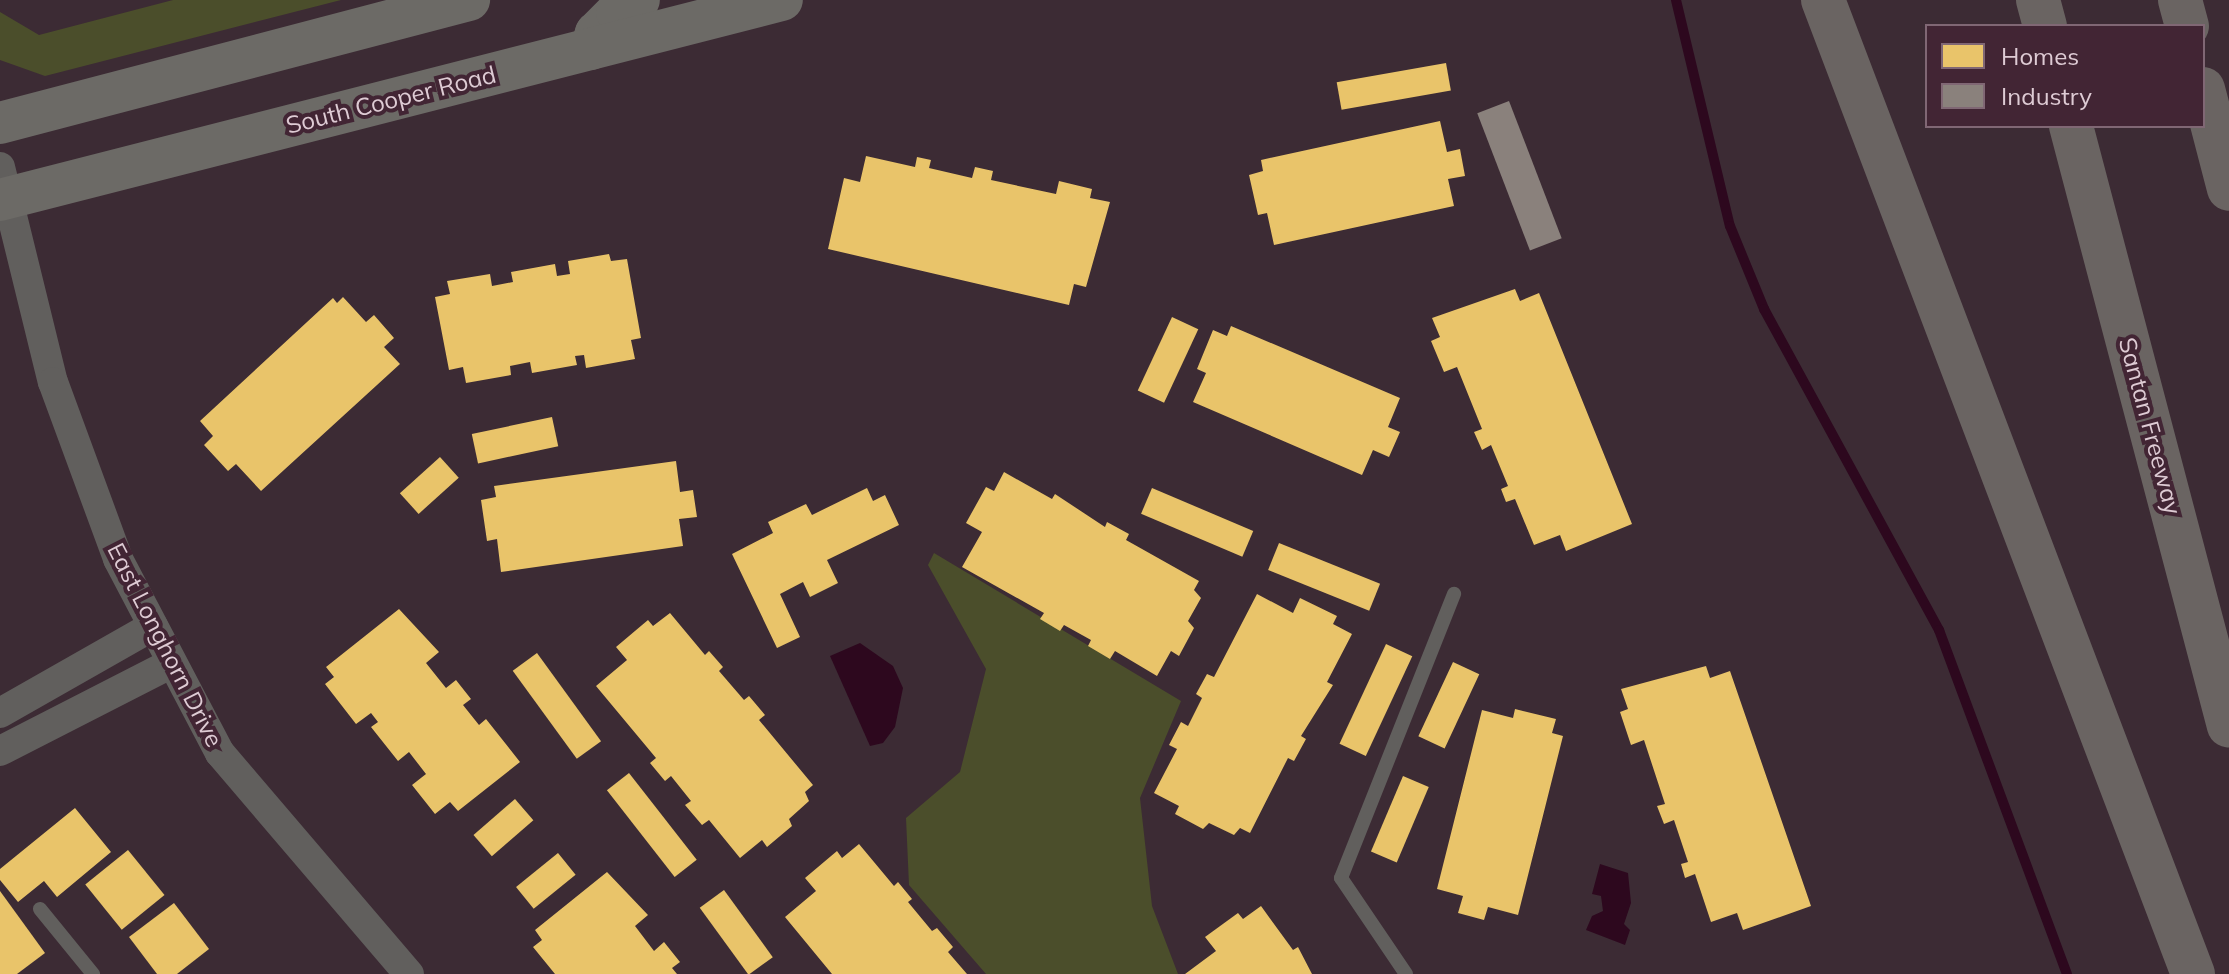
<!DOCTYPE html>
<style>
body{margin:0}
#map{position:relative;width:2229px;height:974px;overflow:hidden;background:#3c2b34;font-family:Mulish,sans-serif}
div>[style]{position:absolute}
.green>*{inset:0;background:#4b4e2b}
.water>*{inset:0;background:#2d081e}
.homes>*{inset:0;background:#e9c46a;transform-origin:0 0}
.industry>*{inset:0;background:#8a817c;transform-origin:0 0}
.stream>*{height:10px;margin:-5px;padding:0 5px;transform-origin:5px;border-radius:5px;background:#2d081e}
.lane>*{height:14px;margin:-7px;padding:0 7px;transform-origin:7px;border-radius:7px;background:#615f5d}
.street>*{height:30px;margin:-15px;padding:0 15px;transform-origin:15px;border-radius:15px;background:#615f5d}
.secondary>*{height:42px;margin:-21px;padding:0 21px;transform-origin:21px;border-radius:21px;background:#6c6a66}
.highway>*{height:44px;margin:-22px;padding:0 22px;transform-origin:22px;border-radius:22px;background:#6a6462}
span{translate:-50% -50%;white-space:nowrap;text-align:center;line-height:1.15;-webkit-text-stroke:8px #422534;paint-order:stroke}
.street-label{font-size:24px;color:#decbd4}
.legend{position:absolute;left:1925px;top:24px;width:280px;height:104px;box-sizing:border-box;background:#422534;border:2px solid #806774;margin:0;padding:10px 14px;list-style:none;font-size:24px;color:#decbd4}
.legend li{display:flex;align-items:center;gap:16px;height:40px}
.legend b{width:40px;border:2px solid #806774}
</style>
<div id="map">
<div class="green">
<div style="clip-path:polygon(173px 0,341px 0,45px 76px,0 60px,0 12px,39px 35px)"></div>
<div style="clip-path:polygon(934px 553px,1181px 701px,1140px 798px,1152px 906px,1178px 974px,986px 974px,909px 885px,906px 818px,960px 772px,986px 669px,928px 565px)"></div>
</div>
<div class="water">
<div style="clip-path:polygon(860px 643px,893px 666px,903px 688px,895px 727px,883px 743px,870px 746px,830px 656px)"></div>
<div style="clip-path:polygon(1600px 864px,1628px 873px,1631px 903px,1624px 924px,1630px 930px,1625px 945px,1586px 930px,1592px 916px,1603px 911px,1601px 896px,1592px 894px)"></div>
</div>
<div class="homes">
<div style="left:1446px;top:63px;width:28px;height:111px;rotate:80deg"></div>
<div style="clip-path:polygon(1440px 121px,1447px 152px,1460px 149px,1465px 176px,1448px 179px,1454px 206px,1274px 245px,1267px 213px,1258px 215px,1249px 175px,1263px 171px,1261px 160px)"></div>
<div style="clip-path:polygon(866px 156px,915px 167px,917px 157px,931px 160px,929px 168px,972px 178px,975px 167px,993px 171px,991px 180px,1056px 194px,1059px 181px,1092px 189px,1090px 198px,1110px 202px,1086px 287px,1074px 284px,1069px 305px,828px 249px,844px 178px,860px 182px)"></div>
<div style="clip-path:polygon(609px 254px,611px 261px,627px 259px,641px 338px,631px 340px,635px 359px,586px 368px,584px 355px,575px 356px,577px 365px,532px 373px,530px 362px,510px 366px,511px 375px,466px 383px,463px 367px,449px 370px,435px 297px,450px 294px,447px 281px,490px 274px,492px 286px,513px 282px,511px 272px,555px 264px,557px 276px,570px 274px,568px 261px)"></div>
<div style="clip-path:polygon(1515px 289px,1520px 301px,1539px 293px,1632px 524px,1566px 551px,1560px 535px,1534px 545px,1515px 499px,1506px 502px,1501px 489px,1508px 486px,1491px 445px,1482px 450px,1474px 432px,1482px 429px,1457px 367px,1444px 372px,1431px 341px,1440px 337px,1432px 318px)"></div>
<div style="clip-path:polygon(343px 297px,366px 322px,374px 315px,394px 338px,384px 347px,400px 364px,261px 491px,236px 464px,228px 471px,204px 445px,213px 436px,200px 421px,333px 298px,337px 303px)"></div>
<div style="left:1172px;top:317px;width:29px;height:81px;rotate:25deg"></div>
<div style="clip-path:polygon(1231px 326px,1400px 398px,1388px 427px,1400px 432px,1389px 457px,1373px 450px,1362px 475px,1193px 402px,1206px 373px,1197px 369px,1213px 330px,1227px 336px)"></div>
<div style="left:552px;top:417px;width:30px;height:82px;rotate:78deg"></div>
<div style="left:440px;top:457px;width:28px;height:54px;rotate:48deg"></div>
<div style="clip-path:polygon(676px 461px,680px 492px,693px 490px,697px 517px,679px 519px,683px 546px,501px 572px,497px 539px,487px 541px,481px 500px,496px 497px,494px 486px)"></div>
<div style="clip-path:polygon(1004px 472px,1052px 499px,1055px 494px,1105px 527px,1107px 522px,1129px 534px,1126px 540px,1199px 581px,1194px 590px,1201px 598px,1188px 621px,1194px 628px,1179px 656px,1171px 651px,1157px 676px,1115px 651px,1110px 659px,1088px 646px,1091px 640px,1064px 625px,1060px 631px,1040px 619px,1044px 613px,962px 567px,982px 532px,966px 523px,986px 487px,994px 491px)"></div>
<div style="clip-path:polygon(867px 488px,873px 501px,885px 495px,899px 525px,827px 560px,838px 583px,810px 597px,803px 582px,780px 594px,800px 637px,777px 648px,732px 554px,773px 533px,768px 522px,806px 504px,812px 515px)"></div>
<div style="left:1152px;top:488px;width:110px;height:28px;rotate:23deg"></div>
<div style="left:1279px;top:543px;width:109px;height:29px;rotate:22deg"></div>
<div style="clip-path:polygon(1257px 594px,1293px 613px,1300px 598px,1337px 616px,1333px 624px,1352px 634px,1327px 682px,1333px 685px,1301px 736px,1306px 739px,1294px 761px,1288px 758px,1250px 833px,1240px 828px,1234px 835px,1209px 823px,1203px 829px,1175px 814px,1179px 806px,1154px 793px,1177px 749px,1169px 745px,1181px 722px,1188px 726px,1202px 698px,1196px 694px,1207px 674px,1214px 677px)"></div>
<div style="clip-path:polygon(399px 609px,439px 652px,426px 663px,446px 688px,456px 680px,471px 699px,463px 705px,479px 725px,486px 719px,520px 762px,458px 811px,450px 802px,435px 814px,412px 785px,426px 774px,409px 752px,398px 761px,371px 727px,378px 722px,371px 713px,356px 724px,325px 684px,334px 677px,326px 667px)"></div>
<div style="clip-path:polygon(670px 613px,705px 655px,709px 651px,723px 667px,719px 671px,744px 700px,749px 696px,765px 715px,759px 720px,813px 785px,805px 792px,809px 801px,789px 819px,792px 826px,767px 847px,762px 840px,740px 858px,709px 820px,702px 825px,685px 805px,691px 801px,671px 776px,665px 781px,650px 763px,656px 758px,596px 686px,627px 660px,616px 647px,648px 620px,653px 626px)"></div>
<div style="left:1386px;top:644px;width:29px;height:110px;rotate:25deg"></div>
<div style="left:537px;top:653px;width:109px;height:30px;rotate:54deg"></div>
<div style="left:1453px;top:662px;width:29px;height:82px;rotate:25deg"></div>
<div style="clip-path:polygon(1706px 666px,1710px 678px,1730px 671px,1811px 906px,1743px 930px,1737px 913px,1711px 922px,1695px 874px,1685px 878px,1681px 864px,1688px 862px,1674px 820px,1664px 824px,1657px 806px,1665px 804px,1644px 740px,1631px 745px,1620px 712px,1628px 709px,1621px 689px)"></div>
<div style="clip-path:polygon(1515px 709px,1556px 719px,1552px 733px,1563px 736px,1518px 915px,1488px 907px,1484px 920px,1458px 913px,1463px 896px,1437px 889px,1482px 710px,1513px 718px)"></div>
<div style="left:629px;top:773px;width:110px;height:28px;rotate:52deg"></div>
<div style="left:1403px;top:776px;width:28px;height:82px;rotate:23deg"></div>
<div style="left:515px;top:799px;width:28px;height:55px;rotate:49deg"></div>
<div style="clip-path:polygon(75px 808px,111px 852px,57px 897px,44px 881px,18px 902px,0 880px,0 869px)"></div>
<div style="clip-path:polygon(859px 844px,894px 886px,898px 882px,912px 899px,908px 902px,932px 931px,937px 928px,953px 947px,948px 952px,967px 974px,832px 974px,785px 917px,816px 891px,805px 878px,837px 851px,842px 858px)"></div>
<div style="left:128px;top:850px;width:58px;height:55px;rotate:51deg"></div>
<div style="left:558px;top:853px;width:28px;height:54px;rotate:51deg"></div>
<div style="clip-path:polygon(607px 872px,648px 915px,635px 926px,654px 951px,664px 942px,680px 962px,672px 968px,677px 974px,555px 974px,533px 947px,542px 940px,535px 930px)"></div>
<div style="left:724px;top:890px;width:83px;height:30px;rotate:54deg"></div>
<div style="clip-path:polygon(0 891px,45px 953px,17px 974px,0 974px)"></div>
<div style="clip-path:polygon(174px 903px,209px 949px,177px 974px,157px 974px,129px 937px)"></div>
<div style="clip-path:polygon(1261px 906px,1293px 950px,1298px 947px,1312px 974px,1185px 974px,1216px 951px,1205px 937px,1238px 913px,1243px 919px)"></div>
</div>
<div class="industry">
<div style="left:1509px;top:101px;width:147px;height:34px;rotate:69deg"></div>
</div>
<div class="stream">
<div style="left:1676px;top:0;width:232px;rotate:76.6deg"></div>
<div style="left:1730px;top:226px;width:90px;rotate:67.7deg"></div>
<div style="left:1764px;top:309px;width:366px;rotate:61.4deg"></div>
<div style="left:1939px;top:630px;width:367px;rotate:69.6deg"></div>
</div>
<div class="lane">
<div style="left:40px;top:909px;width:84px;rotate:50.8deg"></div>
<div style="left:1406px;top:974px;width:116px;rotate:-124.1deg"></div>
<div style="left:1341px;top:878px;width:306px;rotate:-68.3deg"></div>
</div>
<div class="street">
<div style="left:0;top:167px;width:221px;rotate:76.2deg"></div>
<div style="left:53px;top:382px;width:189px;rotate:69.8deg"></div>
<div style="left:118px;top:559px;width:219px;rotate:62.3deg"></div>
<div style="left:220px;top:753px;width:291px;rotate:49.5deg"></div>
<div style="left:0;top:713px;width:176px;rotate:-29.6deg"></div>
<div style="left:0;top:751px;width:193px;rotate:-27.1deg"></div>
</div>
<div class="secondary">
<div style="left:591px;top:49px;width:17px;rotate:-73deg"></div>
<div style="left:596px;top:33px;width:30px;rotate:-45deg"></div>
<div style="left:617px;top:12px;width:25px;rotate:-29deg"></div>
<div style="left:0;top:123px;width:485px;rotate:-14.7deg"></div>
<div style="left:0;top:200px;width:807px;rotate:-14.35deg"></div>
</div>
<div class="highway">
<div style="left:1823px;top:0;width:1042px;rotate:69.2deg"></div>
<div style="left:2038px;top:0;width:27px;rotate:75deg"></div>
<div style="left:2180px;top:0;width:27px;rotate:75deg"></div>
<div style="left:2203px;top:89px;width:103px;rotate:75.4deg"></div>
<div style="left:2071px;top:126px;width:620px;rotate:75.25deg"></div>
</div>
<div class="street-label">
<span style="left:391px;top:100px;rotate:-14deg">South Cooper Road</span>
<span style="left:2150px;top:426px;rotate:75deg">Santan Freeway</span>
<span style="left:165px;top:645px;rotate:63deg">East Longhorn Drive</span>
</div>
<ul class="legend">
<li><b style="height:22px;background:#e9c46a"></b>Homes</li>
<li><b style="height:22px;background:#8a817c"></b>Industry</li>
</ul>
</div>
